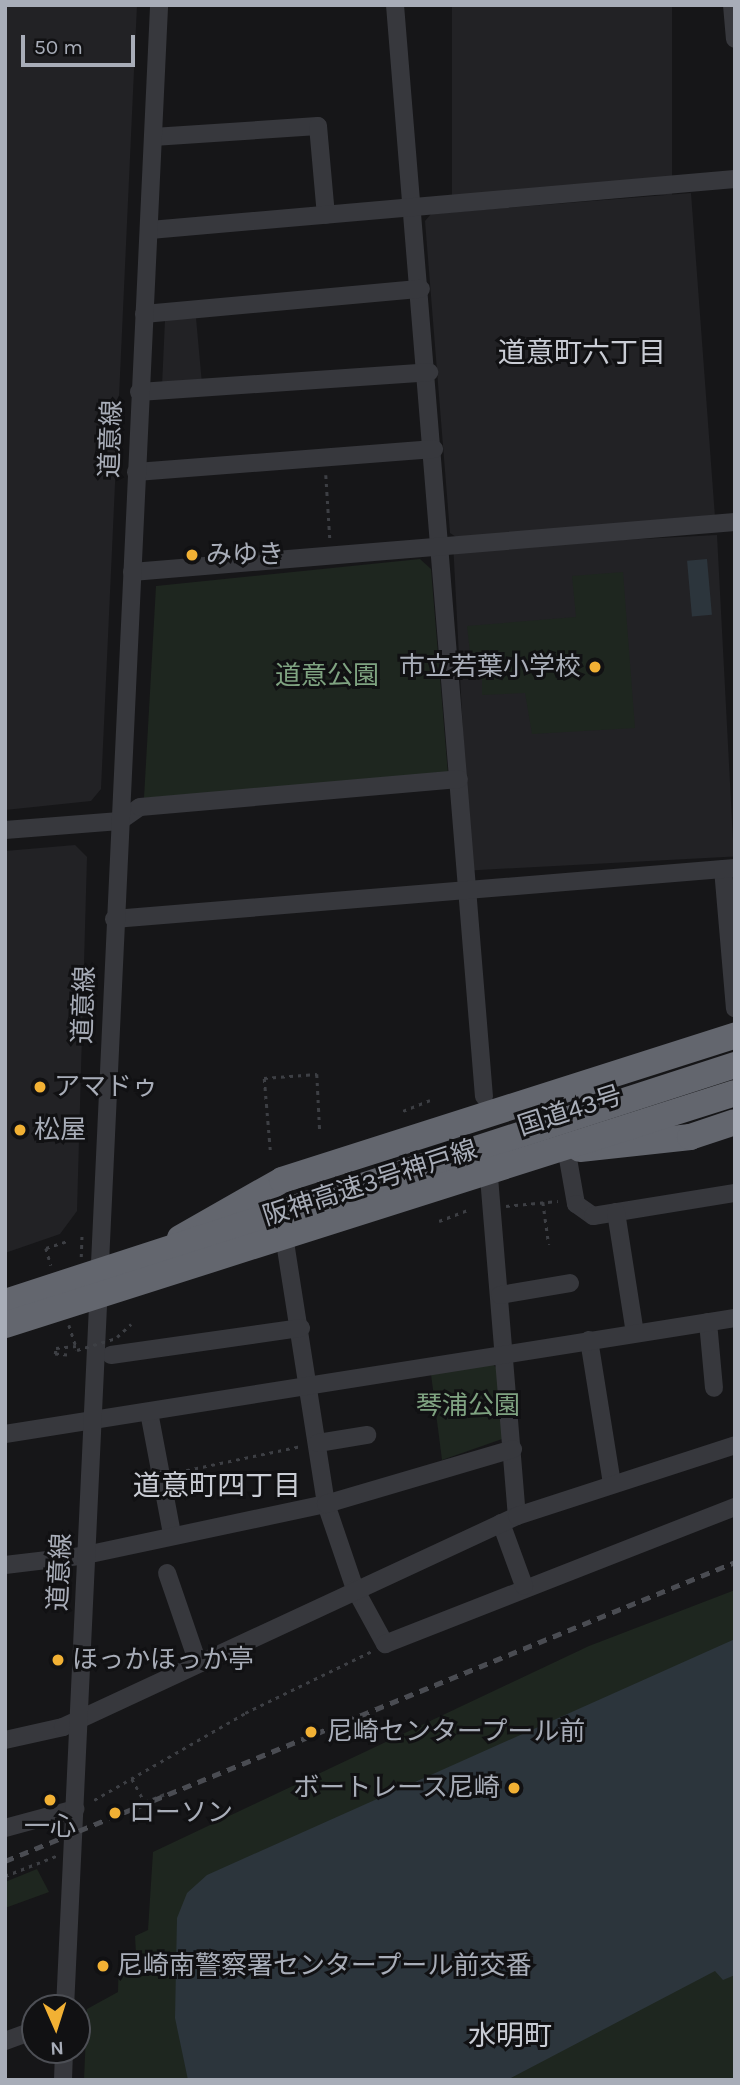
<!DOCTYPE html>
<meta charset="utf-8">
<style>
body{margin:0}
#map{position:relative;width:740px;height:2085px;overflow:hidden;background:#161618;font-family:Karla,"Noto Sans JP",sans-serif}
div>[style]{position:absolute}
.built>*{inset:0;background:#222225;transform-origin:0 0}
.green>*{inset:0;background:#1e261f}
.water>*{inset:0;background:#2c353c;transform-origin:0 0}
.path>*{height:2.5px;margin-top:-1.25px;transform-origin:0;background:repeating-linear-gradient(90deg,#3d3f44 0 3.5px,transparent 0 8.5px)}
.minor>*{height:18px;margin:-9px;padding:0 9px;transform-origin:9px;border-radius:9px;background:#37383d}
.highway>*{height:26px;margin:-13px;padding:0 13px;transform-origin:13px;border-radius:13px;background:#63666e}
.rail>*{height:4.5px;margin-top:-2.25px;transform-origin:0;background:repeating-linear-gradient(90deg,#4a4c52 0 9px,transparent 0 16px)}
.path-bridge>*{height:2.5px;margin-top:-1.25px;transform-origin:0;background:repeating-linear-gradient(90deg,#3d3f44 0 3.5px,transparent 0 8.5px)}
.highway-bridge>*{height:26px;margin:-13px;padding:0 13px;transform-origin:13px;border-radius:13px;background:#63666e}
.dots>*{width:19px;height:19px;translate:-50% -50%;box-sizing:border-box;border:4px solid #111113;border-radius:50%}
span{translate:-50% -50%;white-space:nowrap;text-align:center;line-height:1.15;-webkit-text-stroke:6px #111113;paint-order:stroke}
.street-label{font-size:26px;color:#a8adb8}
.poi-label{font-size:26px;color:#a8adb8}
.left{translate:0 -50%;text-align:left}
.right{translate:-100% -50%;text-align:right}
.park-label{font-size:26px;color:#7fa381}
.neighbourhood-label{font-size:28px;color:#c9ccd4}
.frame{position:absolute;inset:0;border:7px solid #a8adb8;pointer-events:none}
.north{position:absolute;left:21px;top:1994px;width:70px;height:70px;box-sizing:border-box;background:#111113;border:2px solid #4d4f55;border-radius:50%;rotate:177deg;font-size:19px;font-weight:700;line-height:28px;text-align:center;color:#a8adb8}
.north::after{content:'';display:block;margin:auto;width:24px;height:32px;background:#f2b134;clip-path:polygon(50% 0,100% 100%,50% 72%,0 100%)}
.scale{position:absolute;left:21px;top:35px;width:114px;height:32px;box-sizing:border-box;border:4px solid #a8adb8;border-top:0;padding-left:9px;font-size:21px;line-height:24px;white-space:nowrap;color:#a8adb8;-webkit-text-stroke:5px #111113;paint-order:stroke}
</style>
<div id="map">
<div class="built">
<div style="clip-path:polygon(5px 5px,137px 5px,101px 789px,91px 801px,5px 810px)"></div>
<div style="left:452px;top:5px;width:220px;height:190px"></div>
<div style="clip-path:polygon(691px 193px,715px 517px,459px 539px,450px 533px,425px 221px,431px 214px)"></div>
<div style="clip-path:polygon(196px 318px,202px 384px,162px 386px,165px 320px)"></div>
<div style="left:717px;top:535px;width:322px;height:264px;rotate:87deg"></div>
<div style="clip-path:polygon(75px 845px,87px 857px,77px 1211px,60px 1234px,5px 1253px,5px 851px)"></div>
</div>
<div class="green">
<div style="clip-path:polygon(420px 559px,431px 569px,448px 774px,144px 798px,156px 586px)"></div>
<div style="clip-path:polygon(623px 572px,635px 728px,532px 734px,525px 693px,482px 695px,482px 680px,473px 679px,467px 626px,576px 617px,572px 576px)"></div>
<div style="clip-path:polygon(491px 1363px,498px 1369px,505px 1438px,442px 1460px,431px 1374px)"></div>
<div style="clip-path:polygon(735px 1590px,735px 2080px,84px 2080px,87px 2009px,118px 1992px,119px 1955px,136px 1954px,135px 1936px,148px 1930px,153px 1852px,589px 1646px)"></div>
<div style="clip-path:polygon(37px 1869px,49px 1892px,5px 1908px,5px 1882px)"></div>
</div>
<div class="water">
<div style="left:707px;top:559px;width:56px;height:20px;rotate:85deg"></div>
<div style="clip-path:polygon(735px 1639px,735px 1975px,723px 1980px,715px 1971px,507px 2080px,188px 2080px,175px 2018px,177px 1918px,187px 1893px,207px 1875px)"></div>
</div>
<div class="path">
<div style="left:326px;top:475px;width:63px;rotate:86.4deg"></div>
<div style="left:403px;top:1111px;width:29px;rotate:-22deg"></div>
<div style="left:270px;top:1150px;width:72px;rotate:-94.8deg"></div>
<div style="left:264px;top:1078px;width:53px;rotate:-4.3deg"></div>
<div style="left:317px;top:1074px;width:59px;rotate:87.1deg"></div>
<div style="left:543px;top:1202px;width:43px;rotate:82.1deg"></div>
<div style="left:506px;top:1206px;width:52px;rotate:-5.5deg"></div>
<div style="left:439px;top:1221px;width:31px;rotate:-21deg"></div>
<div style="left:46px;top:1248px;width:23px;rotate:-18deg"></div>
<div style="left:81px;top:1257px;width:25px;rotate:-88deg"></div>
<div style="left:117px;top:1337px;width:19px;rotate:-43deg"></div>
<div style="left:67px;top:1355px;width:12px;rotate:-175deg"></div>
<div style="left:55px;top:1354px;width:6px;rotate:-81deg"></div>
<div style="left:56px;top:1348px;width:20px;rotate:-6deg"></div>
<div style="left:178px;top:1472px;width:126px;rotate:-11.9deg"></div>
<div style="left:132px;top:1779px;width:26px;rotate:61deg"></div>
<div style="left:145px;top:1802px;width:22px;rotate:-22deg"></div>
<div style="left:94px;top:1800px;width:174px;rotate:-29.9deg"></div>
<div style="left:245px;top:1713px;width:141px;rotate:-26deg"></div>
<div style="left:145px;top:1802px;width:18px;rotate:68deg"></div>
<div style="left:5px;top:1876px;width:55px;rotate:-21.4deg"></div>
</div>
<div class="minor">
<div style="left:395px;top:5px;width:1095px;rotate:85.34deg"></div>
<div style="left:732px;top:5px;width:34px;rotate:85deg"></div>
<div style="left:153px;top:137px;width:165px;rotate:-3.8deg"></div>
<div style="left:318px;top:126px;width:89px;rotate:84.9deg"></div>
<div style="left:150px;top:230px;width:587px;rotate:-4.98deg"></div>
<div style="left:144px;top:314px;width:278px;rotate:-5.2deg"></div>
<div style="left:139px;top:392px;width:291px;rotate:-3.9deg"></div>
<div style="left:136px;top:472px;width:299px;rotate:-4.4deg"></div>
<div style="left:132px;top:572px;width:605px;rotate:-4.74deg"></div>
<div style="left:5px;top:830px;width:115px;rotate:-4.5deg"></div>
<div style="left:120px;top:821px;width:24px;rotate:-35deg"></div>
<div style="left:140px;top:807px;width:320px;rotate:-5deg"></div>
<div style="left:723px;top:869px;width:140px;rotate:85.1deg"></div>
<div style="left:114px;top:919px;width:623px;rotate:-4.69deg"></div>
<div style="left:567px;top:1153px;width:52px;rotate:80deg"></div>
<div style="left:576px;top:1204px;width:21px;rotate:35deg"></div>
<div style="left:593px;top:1216px;width:144px;rotate:-9.2deg"></div>
<div style="left:489px;top:1177px;width:340px;rotate:85.3deg"></div>
<div style="left:616px;top:1212px;width:122px;rotate:81.1deg"></div>
<div style="left:285px;top:1242px;width:265px;rotate:81.1deg"></div>
<div style="left:326px;top:1504px;width:90px;rotate:71.2deg"></div>
<div style="left:355px;top:1589px;width:63px;rotate:61.4deg"></div>
<div style="left:385px;top:1644px;width:376px;rotate:-21.4deg"></div>
<div style="left:500px;top:1295px;width:71px;rotate:-9.7deg"></div>
<div style="left:708px;top:1322px;width:66px;rotate:84.8deg"></div>
<div style="left:589px;top:1340px;width:146px;rotate:80.9deg"></div>
<div style="left:111px;top:1355px;width:192px;rotate:-8.1deg"></div>
<div style="left:149px;top:1412px;width:124px;rotate:79.3deg"></div>
<div style="left:5px;top:1434px;width:739px;rotate:-9.03deg"></div>
<div style="left:318px;top:1443px;width:50px;rotate:-9.3deg"></div>
<div style="left:501px;top:1523px;width:67px;rotate:69.9deg"></div>
<div style="left:5px;top:1565px;width:77px;rotate:-6.8deg"></div>
<div style="left:81px;top:1556px;width:250px;rotate:-12deg"></div>
<div style="left:326px;top:1504px;width:195px;rotate:-16.4deg"></div>
<div style="left:167px;top:1573px;width:95px;rotate:71deg"></div>
<div style="left:5px;top:1740px;width:59px;rotate:-12.6deg"></div>
<div style="left:63px;top:1727px;width:501px;rotate:-24.93deg"></div>
<div style="left:517px;top:1516px;width:229px;rotate:-18deg"></div>
<div style="left:5px;top:1828px;width:73px;rotate:-15.2deg"></div>
<div style="left:65px;top:2008px;width:2005px;rotate:-87.31deg"></div>
<div style="left:5px;top:2041px;width:32px;rotate:-20deg"></div>
<div style="left:63px;top:2080px;width:30px;rotate:-88deg"></div>
</div>
<div class="highway">
<div style="left:580px;top:1149px;width:111px;rotate:-6.2deg"></div>
<div style="left:690px;top:1137px;width:47px;rotate:-18.4deg"></div>
<div style="left:180px;top:1238px;width:117px;rotate:-29.6deg"></div>
<div style="left:282px;top:1180px;width:476px;rotate:-17.7deg"></div>
</div>
<div class="rail">
<div style="left:5px;top:1861px;width:789px;rotate:-22.27deg"></div>
</div>
<div class="path-bridge">
<div style="left:46px;top:1248px;width:18px;rotate:74deg"></div>
<div style="left:69px;top:1325px;width:26px;rotate:72deg"></div>
<div style="left:77px;top:1350px;width:39px;rotate:-17deg"></div>
</div>
<div class="highway-bridge">
<div style="left:5px;top:1302px;width:768px;rotate:-17.99deg"></div>
<div style="left:5px;top:1325px;width:766px;rotate:-17.63deg"></div>
</div>
<div class="dots">
<div style="left:192px;top:555px;background:#f2b134"></div>
<div style="left:595px;top:667px;background:#f2b134"></div>
<div style="left:40px;top:1087px;background:#f2b134"></div>
<div style="left:20px;top:1130px;background:#f2b134"></div>
<div style="left:58px;top:1660px;background:#f2b134"></div>
<div style="left:311px;top:1732px;background:#f2b134"></div>
<div style="left:514px;top:1788px;background:#f2b134"></div>
<div style="left:50px;top:1800px;background:#f2b134"></div>
<div style="left:115px;top:1813px;background:#f2b134"></div>
<div style="left:103px;top:1966px;background:#f2b134"></div>
</div>
<div class="street-label">
<span style="left:111px;top:439px;rotate:-88deg">道意線</span>
<span style="left:84px;top:1005px;rotate:-88deg">道意線</span>
<span style="left:570px;top:1111px;rotate:-18deg">国道43号</span>
<span style="left:370px;top:1183px;rotate:-18deg">阪神高速3号神戸線</span>
<span style="left:60px;top:1572px;rotate:-87deg">道意線</span>
</div>
<div class="poi-label">
<span class="left" style="left:206px;top:555px">みゆき</span>
<span class="right" style="left:581px;top:667px">市立若葉小学校</span>
<span class="left" style="left:54px;top:1087px">アマドゥ</span>
<span class="left" style="left:34px;top:1130px">松屋</span>
<span class="left" style="left:72px;top:1660px">ほっかほっか亭</span>
<span class="left" style="left:327px;top:1732px">尼崎センタープール前</span>
<span class="right" style="left:500px;top:1788px">ボートレース尼崎</span>
<span class="left" style="left:129px;top:1813px">ローソン</span>
<span style="left:50px;top:1827px">一心</span>
<span class="left" style="left:117px;top:1966px">尼崎南警察署センタープール前交番</span>
</div>
<div class="park-label">
<span style="left:327px;top:676px">道意公園</span>
<span style="left:468px;top:1406px">琴浦公園</span>
</div>
<div class="neighbourhood-label">
<span style="left:582px;top:353px">道意町六丁目</span>
<span style="left:217px;top:1486px">道意町四丁目</span>
<span style="left:510px;top:2036px">水明町</span>
</div>
<div class="frame"></div>
<div class="north">N</div>
<div class="scale">50 m</div>
</div>
